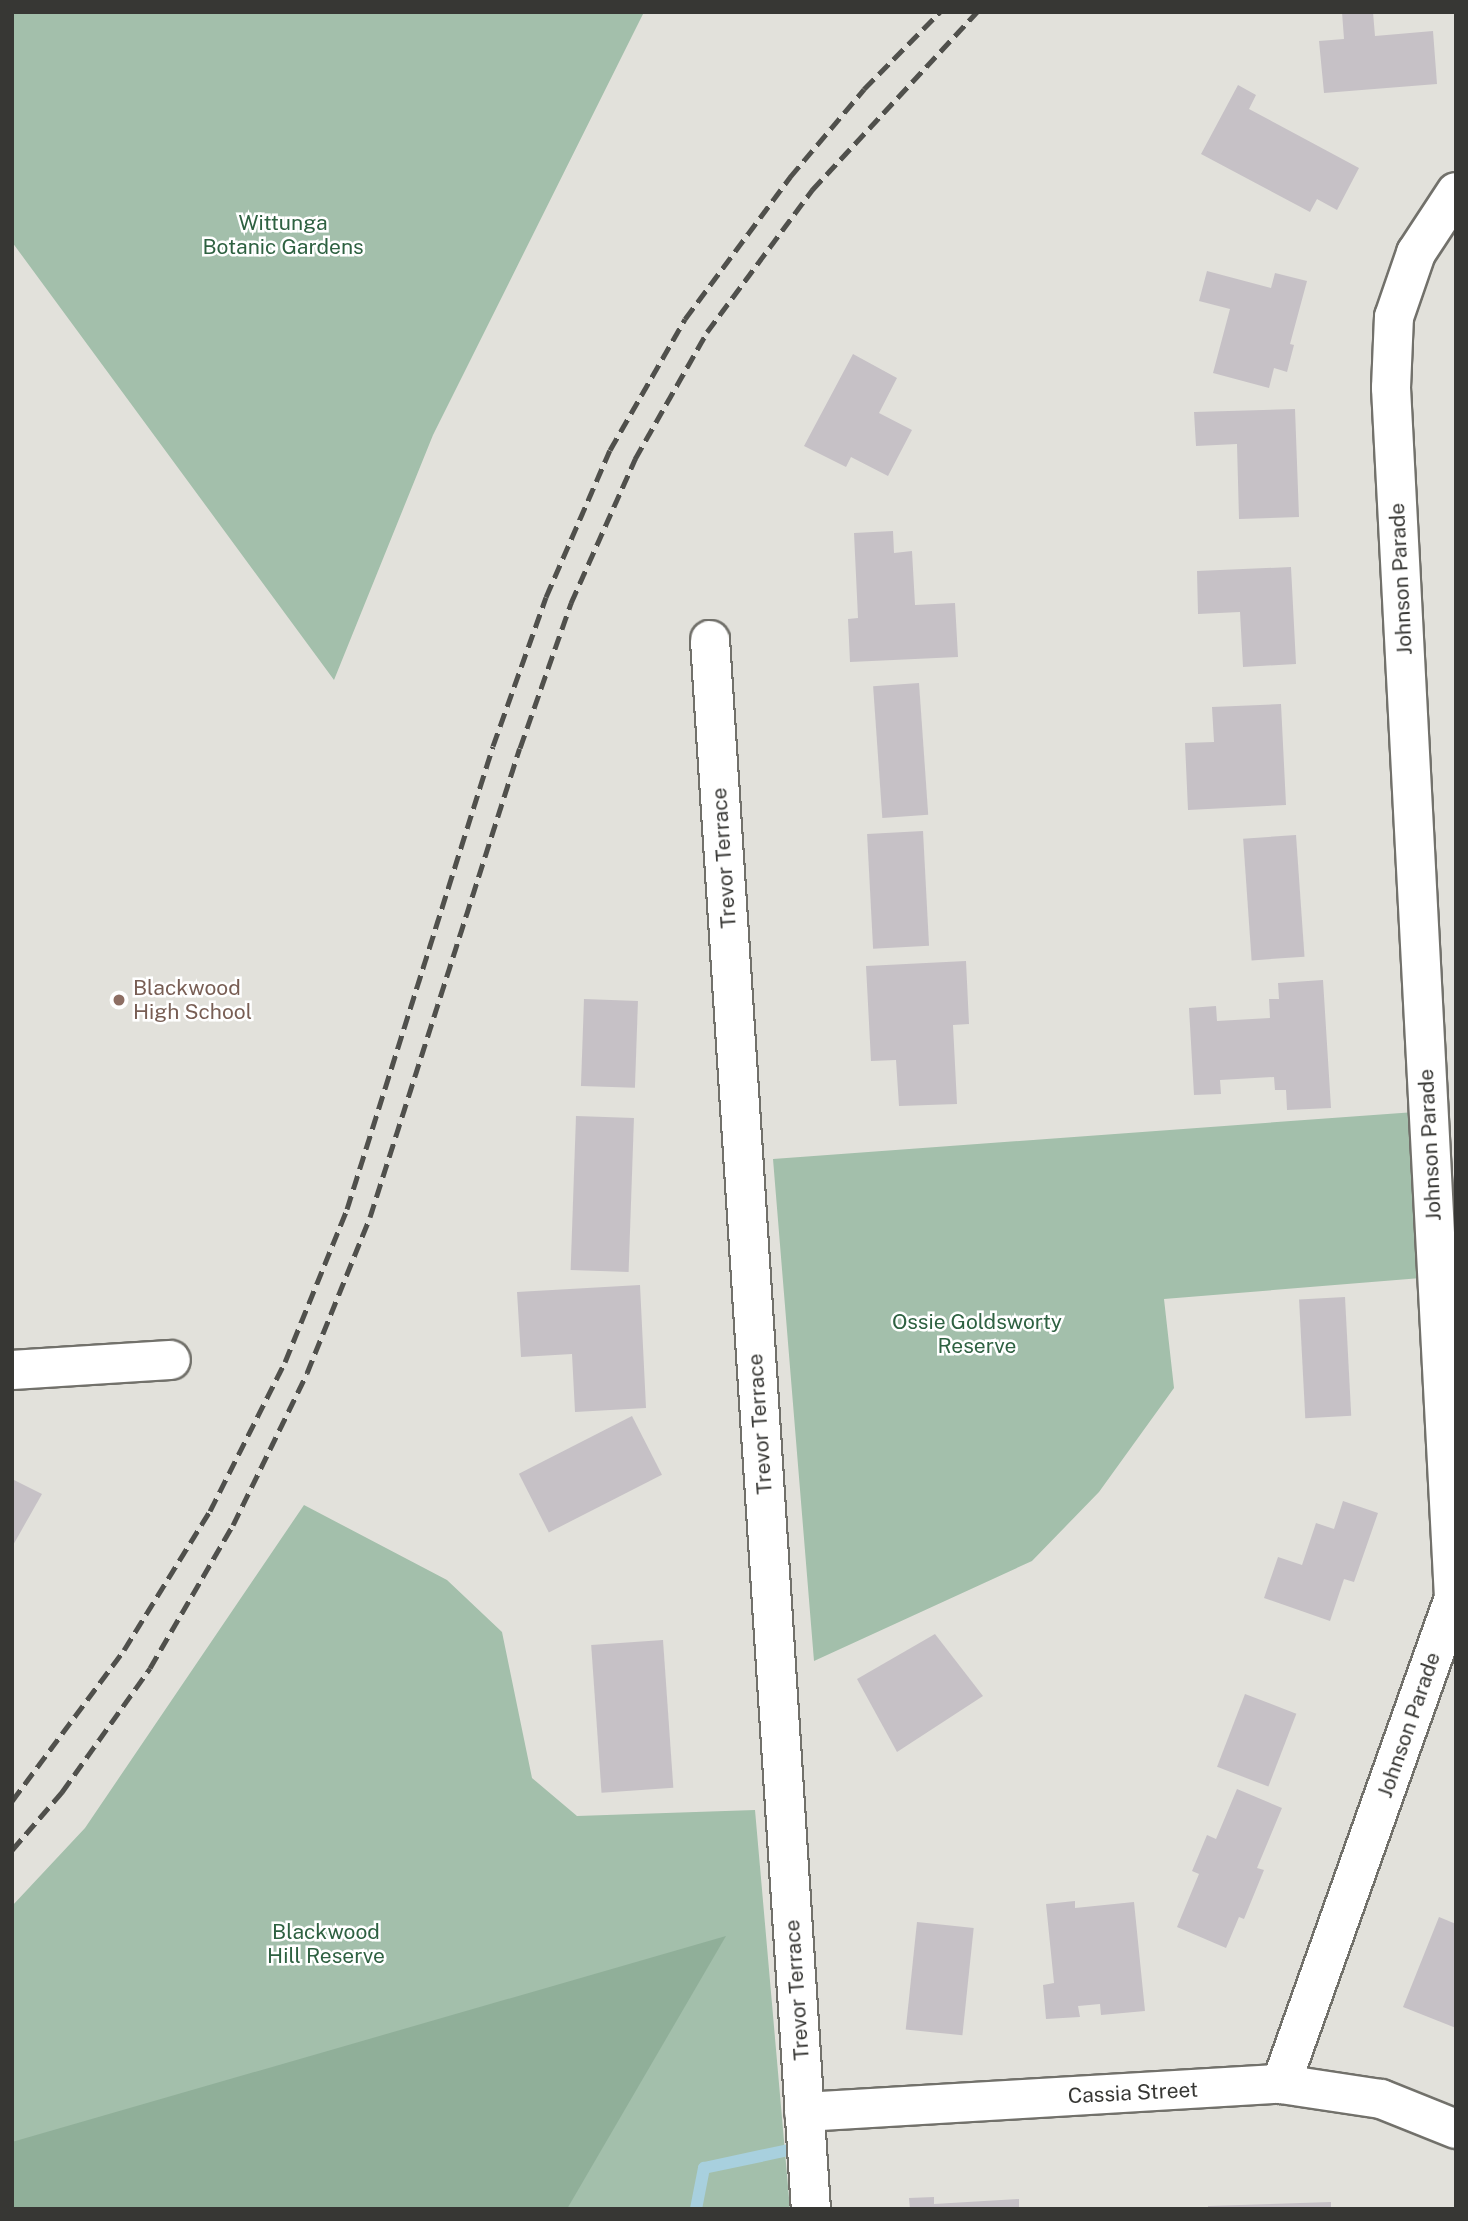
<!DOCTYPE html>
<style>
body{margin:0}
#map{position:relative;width:1468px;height:2221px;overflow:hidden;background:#e2e1db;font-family:"Public Sans",sans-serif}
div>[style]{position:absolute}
.green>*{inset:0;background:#a3bfab}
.forest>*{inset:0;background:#90af99}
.stream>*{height:12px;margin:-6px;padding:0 6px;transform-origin:6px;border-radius:6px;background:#a8d0de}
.building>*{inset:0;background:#c6c1c6;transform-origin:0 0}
.roads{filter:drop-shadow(2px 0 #72716b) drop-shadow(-2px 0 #72716b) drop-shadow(0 2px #72716b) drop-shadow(0 -2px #72716b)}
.street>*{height:38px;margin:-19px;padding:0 19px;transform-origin:19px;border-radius:19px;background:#fff}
.rail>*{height:5px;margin-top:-2.5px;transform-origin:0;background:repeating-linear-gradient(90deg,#50504c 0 14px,transparent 0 21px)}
.dots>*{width:19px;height:19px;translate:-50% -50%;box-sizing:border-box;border:4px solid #fff;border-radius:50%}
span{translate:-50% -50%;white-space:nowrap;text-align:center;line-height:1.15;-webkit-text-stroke:5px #fff;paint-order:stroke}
.park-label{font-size:21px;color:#2e6141}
.street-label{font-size:21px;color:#373734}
.education-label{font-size:21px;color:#785e54}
.left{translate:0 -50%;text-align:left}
.frame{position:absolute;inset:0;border:14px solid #373734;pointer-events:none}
</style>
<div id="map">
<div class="green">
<div style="clip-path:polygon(12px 12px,644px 12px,433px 435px,334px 680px,12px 242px)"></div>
<div style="clip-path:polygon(1415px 1112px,1421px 1278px,1164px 1299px,1174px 1388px,1099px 1492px,1032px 1561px,814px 1661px,773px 1159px)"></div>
<div style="clip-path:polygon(304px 1505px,447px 1580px,502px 1632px,532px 1778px,577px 1816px,755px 1810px,790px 2209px,12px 2209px,12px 1906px,85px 1828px)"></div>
</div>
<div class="forest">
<div style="clip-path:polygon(726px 1936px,567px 2209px,12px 2209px,12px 2142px)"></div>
</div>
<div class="stream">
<div style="left:696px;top:2209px;width:42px;rotate:-79deg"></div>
<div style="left:704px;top:2168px;width:101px;rotate:-12deg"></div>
</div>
<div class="building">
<div style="clip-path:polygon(1342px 12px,1373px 12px,1375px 36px,1433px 31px,1437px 84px,1324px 93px,1319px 41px,1344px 39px)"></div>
<div style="clip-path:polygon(1238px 85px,1256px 95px,1249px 109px,1359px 168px,1337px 210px,1317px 199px,1310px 212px,1201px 154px)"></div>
<div style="clip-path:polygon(1207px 271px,1271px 288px,1275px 273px,1307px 281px,1290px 344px,1294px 345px,1287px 372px,1274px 368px,1269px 388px,1213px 373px,1230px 309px,1199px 301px)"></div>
<div style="clip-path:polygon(853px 354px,897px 378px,879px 413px,912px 430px,888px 476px,851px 457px,846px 467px,804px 446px)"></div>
<div style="clip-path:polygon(1295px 409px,1299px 517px,1239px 519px,1237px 444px,1196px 446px,1194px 412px)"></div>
<div style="clip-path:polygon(893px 531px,894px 553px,912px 551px,915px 605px,955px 603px,958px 657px,850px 662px,848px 619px,858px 618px,854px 533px)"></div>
<div style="clip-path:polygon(1291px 567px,1296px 664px,1243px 667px,1240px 612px,1198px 614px,1197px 571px)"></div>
<div style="left:919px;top:683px;width:132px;height:46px;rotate:86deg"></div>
<div style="clip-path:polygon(1281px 704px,1286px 805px,1188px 810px,1185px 743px,1214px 742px,1212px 707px)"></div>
<div style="left:923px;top:831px;width:115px;height:56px;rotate:87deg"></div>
<div style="left:1296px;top:835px;width:122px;height:53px;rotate:86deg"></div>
<div style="clip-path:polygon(966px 961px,969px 1024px,953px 1025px,957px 1104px,899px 1106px,896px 1060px,871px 1061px,866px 966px)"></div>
<div style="clip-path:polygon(1323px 980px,1331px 1108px,1287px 1110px,1286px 1090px,1275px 1090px,1274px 1077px,1220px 1080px,1221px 1094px,1194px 1095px,1189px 1008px,1216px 1006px,1217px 1021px,1270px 1018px,1269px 999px,1279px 999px,1278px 983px)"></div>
<div style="left:584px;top:999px;width:54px;height:87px;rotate:2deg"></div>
<div style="left:576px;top:1116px;width:58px;height:154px;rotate:2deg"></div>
<div style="clip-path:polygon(640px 1285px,646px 1408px,575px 1412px,572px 1354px,521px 1357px,517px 1292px)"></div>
<div style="left:1345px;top:1297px;width:119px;height:46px;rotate:87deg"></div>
<div style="left:632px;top:1416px;width:66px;height:127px;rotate:63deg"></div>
<div style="clip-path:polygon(12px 1479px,42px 1494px,12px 1547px)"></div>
<div style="clip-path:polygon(1343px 1501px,1378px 1513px,1354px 1582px,1344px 1579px,1330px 1621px,1264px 1598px,1278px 1557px,1302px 1565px,1316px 1523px,1334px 1529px)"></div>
<div style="clip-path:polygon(935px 1634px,983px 1696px,897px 1752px,857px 1679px)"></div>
<div style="left:663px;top:1640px;width:148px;height:72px;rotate:86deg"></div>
<div style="left:1245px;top:1694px;width:55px;height:78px;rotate:21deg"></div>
<div style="clip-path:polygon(1237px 1789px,1282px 1808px,1257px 1868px,1264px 1870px,1244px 1919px,1239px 1917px,1226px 1948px,1177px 1927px,1199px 1874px,1192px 1871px,1207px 1835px,1216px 1839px)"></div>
<div style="clip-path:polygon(1075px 1901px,1075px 1908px,1134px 1902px,1145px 2011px,1101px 2015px,1100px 2004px,1078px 2006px,1080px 2017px,1046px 2019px,1043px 1985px,1054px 1983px,1046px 1904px)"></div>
<div style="clip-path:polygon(1439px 1917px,1456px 1924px,1456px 2028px,1403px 2007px)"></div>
<div style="left:917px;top:1922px;width:57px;height:108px;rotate:6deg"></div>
<div style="clip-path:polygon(934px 2197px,934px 2204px,1019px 2199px,1019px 2209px,910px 2209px,909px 2198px)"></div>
<div style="clip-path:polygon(1331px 2202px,1331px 2209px,1208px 2209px,1208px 2206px)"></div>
</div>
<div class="roads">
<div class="street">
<div style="left:710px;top:640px;width:1572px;rotate:86.32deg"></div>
<div style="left:12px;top:1370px;width:159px;rotate:-3.6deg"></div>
<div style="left:1281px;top:2084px;width:516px;rotate:-70.41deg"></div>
<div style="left:1454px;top:1598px;width:1212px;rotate:-92.98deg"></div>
<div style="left:1391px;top:388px;width:71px;rotate:-87.6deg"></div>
<div style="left:1394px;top:317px;width:68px;rotate:-71deg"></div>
<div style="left:1416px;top:253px;width:73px;rotate:-56.7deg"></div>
<div style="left:804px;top:2112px;width:478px;rotate:-3.4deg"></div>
<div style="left:1281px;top:2084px;width:101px;rotate:8.5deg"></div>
<div style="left:1381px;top:2099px;width:81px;rotate:21.8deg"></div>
</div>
</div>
<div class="rail">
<div style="left:12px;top:1801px;width:188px;rotate:-53.4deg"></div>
<div style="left:124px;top:1650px;width:163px;rotate:-58.3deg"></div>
<div style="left:210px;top:1511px;width:167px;rotate:-63.3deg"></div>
<div style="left:285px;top:1362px;width:165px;rotate:-67.9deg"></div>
<div style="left:347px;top:1209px;width:485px;rotate:-72.5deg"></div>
<div style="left:493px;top:746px;width:158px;rotate:-70.4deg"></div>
<div style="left:546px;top:597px;width:160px;rotate:-66.5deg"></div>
<div style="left:610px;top:450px;width:151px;rotate:-60.2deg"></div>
<div style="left:685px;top:319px;width:177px;rotate:-53.5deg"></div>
<div style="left:790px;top:177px;width:115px;rotate:-49.9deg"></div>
<div style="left:864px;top:89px;width:108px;rotate:-45.4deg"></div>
<div style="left:12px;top:1850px;width:77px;rotate:-49.2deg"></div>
<div style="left:62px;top:1792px;width:152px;rotate:-54.6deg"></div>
<div style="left:150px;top:1668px;width:165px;rotate:-59.9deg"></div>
<div style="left:233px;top:1525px;width:169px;rotate:-64deg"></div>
<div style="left:307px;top:1373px;width:168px;rotate:-68deg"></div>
<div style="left:370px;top:1217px;width:492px;rotate:-72.3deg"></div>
<div style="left:520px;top:748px;width:154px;rotate:-70.6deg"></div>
<div style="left:571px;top:603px;width:158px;rotate:-66deg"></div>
<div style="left:635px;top:459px;width:146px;rotate:-60.4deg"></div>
<div style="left:707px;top:332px;width:177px;rotate:-53.5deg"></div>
<div style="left:812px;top:190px;width:243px;rotate:-47.2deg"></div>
</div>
<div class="dots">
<div style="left:119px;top:1000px;background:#8d6e63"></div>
</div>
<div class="park-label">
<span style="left:283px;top:235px">Wittunga<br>Botanic Gardens</span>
<span style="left:977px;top:1334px">Ossie Goldsworty<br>Reserve</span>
<span style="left:326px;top:1944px">Blackwood<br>Hill Reserve</span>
</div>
<div class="street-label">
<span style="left:1401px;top:579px;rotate:-93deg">Johnson Parade</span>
<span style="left:724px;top:858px;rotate:-94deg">Trevor Terrace</span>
<span style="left:1430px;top:1145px;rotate:-93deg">Johnson Parade</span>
<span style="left:760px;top:1424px;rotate:-94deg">Trevor Terrace</span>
<span style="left:1409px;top:1725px;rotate:-71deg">Johnson Parade</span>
<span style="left:797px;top:1990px;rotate:-94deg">Trevor Terrace</span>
<span style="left:1133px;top:2093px;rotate:-3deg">Cassia Street</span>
</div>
<div class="education-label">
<span class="left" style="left:133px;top:1000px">Blackwood<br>High School</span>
</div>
<div class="frame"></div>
</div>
